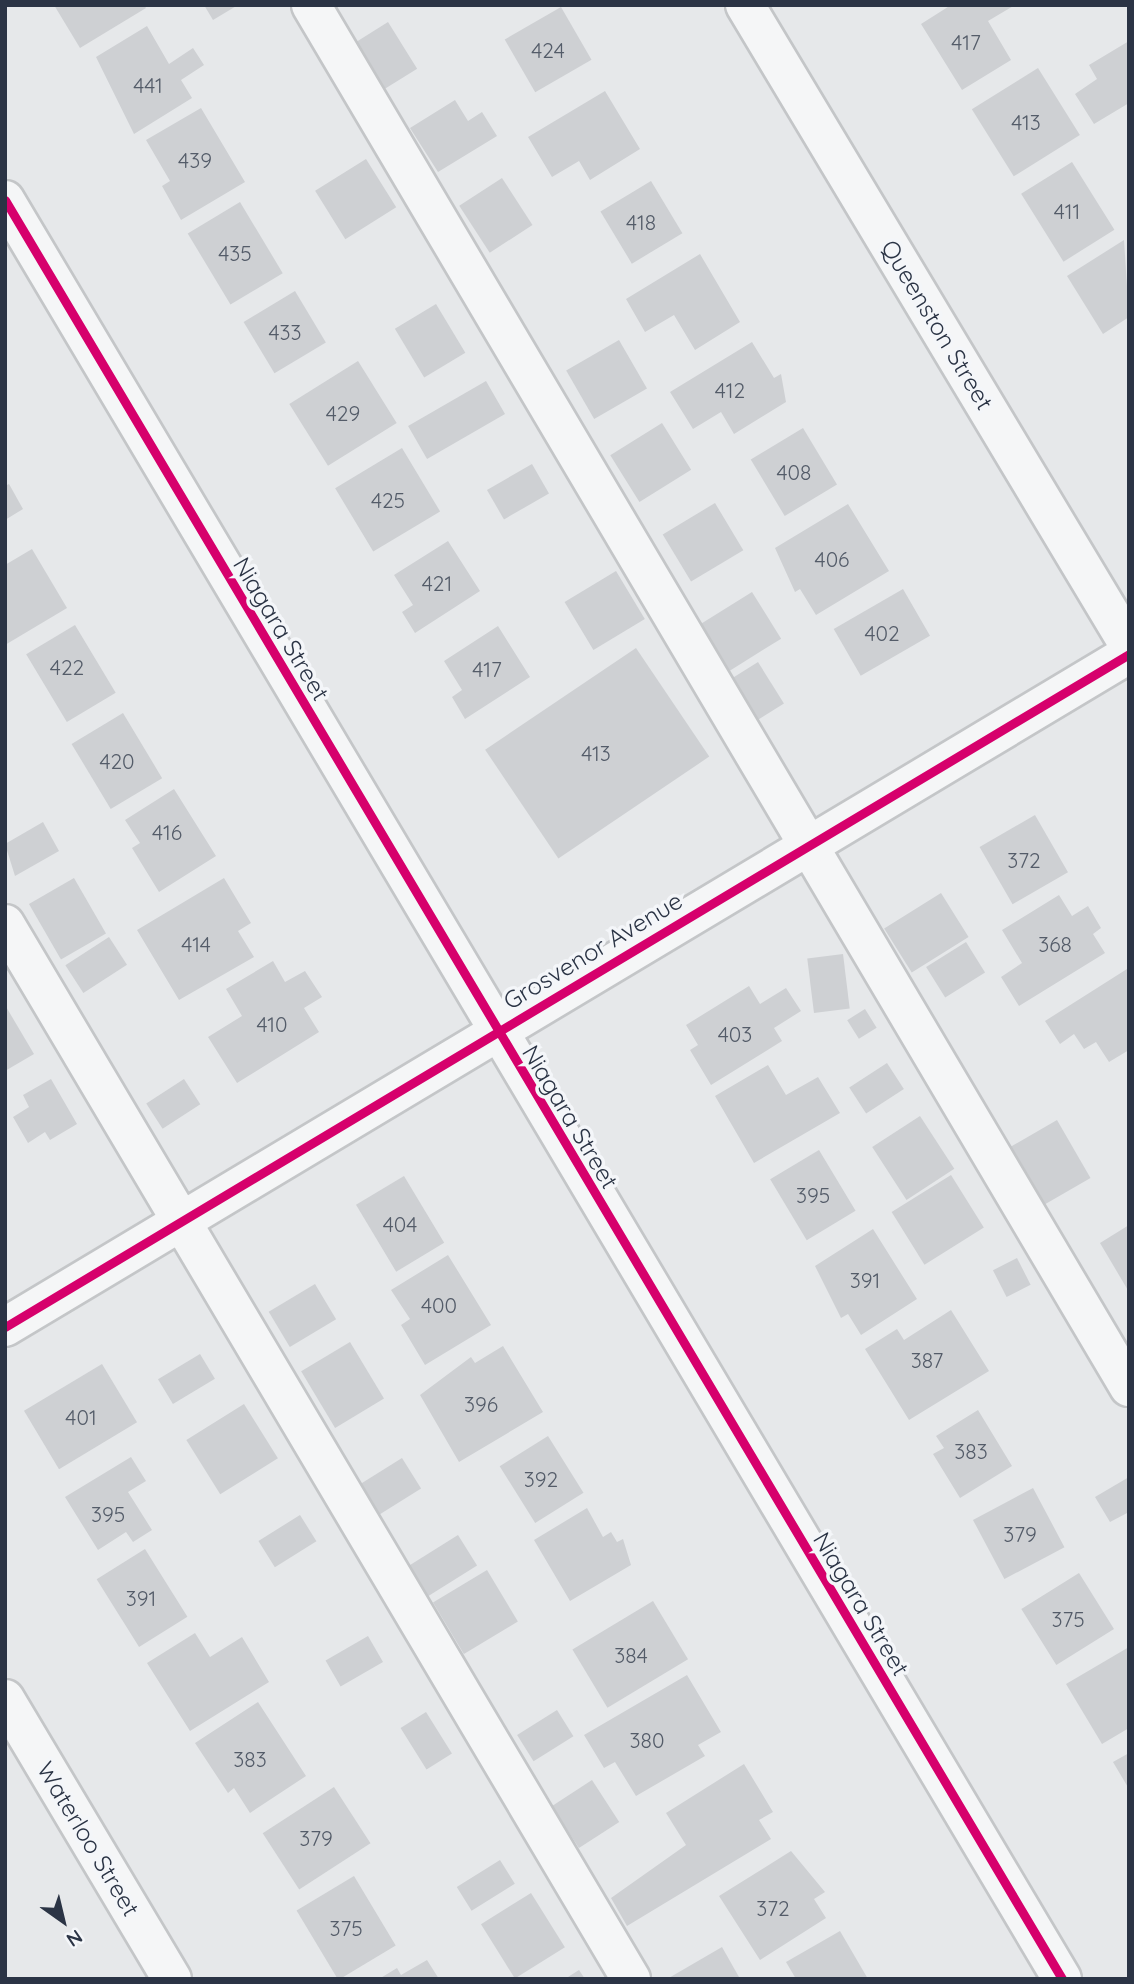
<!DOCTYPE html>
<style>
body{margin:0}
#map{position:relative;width:1134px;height:1984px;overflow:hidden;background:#e6e8ea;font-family:Quicksand,sans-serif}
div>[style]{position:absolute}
.building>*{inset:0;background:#ced0d3;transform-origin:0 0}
.roads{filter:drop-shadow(2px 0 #c4c6c8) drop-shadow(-2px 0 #c4c6c8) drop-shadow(0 2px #c4c6c8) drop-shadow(0 -2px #c4c6c8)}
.minor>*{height:38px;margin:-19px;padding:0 19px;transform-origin:19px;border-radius:19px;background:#f5f6f7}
.cycleway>*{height:9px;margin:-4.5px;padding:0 4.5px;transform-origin:4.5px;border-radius:4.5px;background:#d6006c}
span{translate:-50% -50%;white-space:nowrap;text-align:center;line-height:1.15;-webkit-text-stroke:7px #f4f6f9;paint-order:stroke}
.number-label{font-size:21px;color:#545c69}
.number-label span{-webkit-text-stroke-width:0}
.street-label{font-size:24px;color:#2b3445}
.frame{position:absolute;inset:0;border:7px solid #2b3445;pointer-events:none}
.north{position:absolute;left:28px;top:1886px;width:70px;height:70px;-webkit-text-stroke:5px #f4f6f9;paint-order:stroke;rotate:146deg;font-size:19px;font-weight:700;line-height:28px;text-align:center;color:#2b3445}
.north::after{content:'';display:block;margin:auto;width:24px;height:32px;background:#2b3445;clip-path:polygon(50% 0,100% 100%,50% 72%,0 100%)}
</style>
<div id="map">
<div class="building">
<div style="clip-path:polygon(54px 5px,144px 5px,146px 8px,80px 48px)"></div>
<div style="clip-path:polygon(204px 5px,238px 5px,213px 20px)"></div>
<div style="clip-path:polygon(951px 5px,1015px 5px,988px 21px,1011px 60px,962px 90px,921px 24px)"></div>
<div style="left:561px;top:7px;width:61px;height:65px;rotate:60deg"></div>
<div style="left:388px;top:22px;width:55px;height:38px;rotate:58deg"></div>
<div style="clip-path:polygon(147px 26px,169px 64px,193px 48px,204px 65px,181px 80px,192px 98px,134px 134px,96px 57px)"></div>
<div style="clip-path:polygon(1129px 41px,1129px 103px,1094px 124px,1075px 94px,1097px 79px,1089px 65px)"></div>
<div style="left:1038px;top:68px;width:79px;height:78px;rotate:58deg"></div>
<div style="clip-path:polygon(605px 91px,640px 149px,590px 180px,579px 161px,552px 177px,528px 137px)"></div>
<div style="clip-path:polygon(455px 100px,468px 121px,482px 112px,497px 136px,438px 172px,410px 128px)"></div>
<div style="clip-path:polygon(201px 108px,245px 182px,181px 220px,162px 186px,170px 181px,146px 140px)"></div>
<div style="left:366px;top:159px;width:57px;height:60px;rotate:58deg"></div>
<div style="left:1072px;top:162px;width:80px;height:60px;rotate:58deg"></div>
<div style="left:502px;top:178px;width:56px;height:51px;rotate:57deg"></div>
<div style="left:651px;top:181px;width:61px;height:59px;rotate:59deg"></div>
<div style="left:240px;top:202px;width:83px;height:61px;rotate:59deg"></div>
<div style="clip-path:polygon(1124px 240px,1129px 317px,1103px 334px,1067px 276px)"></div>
<div style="clip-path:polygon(700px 254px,740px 322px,695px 350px,674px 315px,645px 332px,626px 299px)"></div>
<div style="left:295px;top:291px;width:60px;height:60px;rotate:59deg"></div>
<div style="left:436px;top:304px;width:57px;height:48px;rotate:59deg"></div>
<div style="left:619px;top:340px;width:56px;height:61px;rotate:60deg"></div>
<div style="clip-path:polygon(752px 342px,774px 378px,781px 374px,786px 402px,734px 434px,721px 412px,693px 429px,670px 392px)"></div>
<div style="left:358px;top:361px;width:73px;height:81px;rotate:58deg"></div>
<div style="left:486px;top:381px;width:38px;height:90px;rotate:60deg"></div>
<div style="left:662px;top:423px;width:55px;height:61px;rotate:58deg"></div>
<div style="left:803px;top:428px;width:66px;height:61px;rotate:59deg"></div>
<div style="left:402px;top:448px;width:74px;height:78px;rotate:59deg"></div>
<div style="left:532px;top:464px;width:34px;height:52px;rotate:60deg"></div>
<div style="clip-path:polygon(9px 484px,23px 509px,5px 520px,5px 486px)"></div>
<div style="left:715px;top:503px;width:55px;height:61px;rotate:59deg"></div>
<div style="clip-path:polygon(848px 504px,889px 571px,816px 615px,800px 589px,795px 592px,775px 548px)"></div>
<div style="clip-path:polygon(448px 541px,480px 591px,415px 633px,402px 612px,413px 605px,394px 575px)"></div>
<div style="clip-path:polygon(32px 549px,67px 608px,5px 645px,5px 565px)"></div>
<div style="left:616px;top:571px;width:56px;height:60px;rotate:59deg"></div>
<div style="left:903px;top:589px;width:54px;height:80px;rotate:60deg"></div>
<div style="left:752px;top:592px;width:55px;height:61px;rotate:58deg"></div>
<div style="left:75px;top:625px;width:79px;height:57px;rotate:59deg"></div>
<div style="clip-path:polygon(498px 626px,530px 677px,465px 719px,452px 697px,462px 690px,444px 661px)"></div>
<div style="left:636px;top:648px;width:131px;height:182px;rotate:56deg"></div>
<div style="left:758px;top:662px;width:49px;height:31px;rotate:58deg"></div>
<div style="left:123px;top:713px;width:76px;height:60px;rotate:59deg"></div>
<div style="clip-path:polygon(174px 789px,216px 856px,159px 892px,132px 848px,140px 843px,125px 820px)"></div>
<div style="left:1035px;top:815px;width:66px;height:64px;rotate:60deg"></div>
<div style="clip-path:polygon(43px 822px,59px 851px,15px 876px,5px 844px)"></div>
<div style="left:74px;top:878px;width:64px;height:52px;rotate:60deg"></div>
<div style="clip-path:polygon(224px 878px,251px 923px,238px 931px,254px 957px,179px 1000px,137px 930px)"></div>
<div style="left:941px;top:893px;width:52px;height:67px;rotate:58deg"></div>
<div style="clip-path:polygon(1059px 895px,1072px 916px,1088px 906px,1101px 928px,1093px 934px,1105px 953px,1019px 1006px,1001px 977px,1022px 963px,1002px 930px)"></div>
<div style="left:109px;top:937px;width:33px;height:52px;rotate:57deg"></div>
<div style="left:966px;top:942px;width:36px;height:47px;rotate:58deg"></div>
<div style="left:843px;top:954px;width:55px;height:36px;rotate:83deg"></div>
<div style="clip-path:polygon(273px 961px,285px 982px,305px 971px,322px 997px,304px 1008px,319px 1032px,237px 1083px,208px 1037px,242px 1016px,226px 989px)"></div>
<div style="clip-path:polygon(1127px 969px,1129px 1050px,1109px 1062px,1096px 1042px,1084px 1049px,1074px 1034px,1060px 1044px,1045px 1021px)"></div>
<div style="clip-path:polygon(749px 986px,760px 1004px,786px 988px,801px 1011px,774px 1028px,782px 1041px,711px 1085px,690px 1050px,698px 1045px,686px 1025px)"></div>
<div style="clip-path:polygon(5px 1005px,34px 1054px,5px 1071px)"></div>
<div style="left:865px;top:1009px;width:22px;height:21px;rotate:58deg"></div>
<div style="left:887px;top:1063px;width:31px;height:45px;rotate:57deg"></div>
<div style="clip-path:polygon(768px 1065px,786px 1095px,818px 1077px,840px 1113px,754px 1163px,715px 1096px)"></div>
<div style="clip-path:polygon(51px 1079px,77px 1124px,50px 1140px,45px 1132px,28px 1143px,13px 1117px,29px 1107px,23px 1095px)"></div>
<div style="left:184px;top:1079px;width:30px;height:45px;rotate:57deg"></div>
<div style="left:920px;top:1116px;width:63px;height:57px;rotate:57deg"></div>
<div style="left:1057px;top:1120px;width:67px;height:53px;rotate:60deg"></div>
<div style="left:819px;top:1150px;width:71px;height:57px;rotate:59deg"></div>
<div style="left:951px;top:1175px;width:62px;height:70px;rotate:58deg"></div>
<div style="left:404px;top:1176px;width:78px;height:56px;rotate:59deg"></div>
<div style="clip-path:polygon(1129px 1225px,1129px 1292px,1100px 1243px)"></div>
<div style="clip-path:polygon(873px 1229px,917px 1299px,861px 1335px,848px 1314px,841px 1318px,815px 1266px)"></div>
<div style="clip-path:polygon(448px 1255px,491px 1325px,425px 1365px,401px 1325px,410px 1319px,391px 1290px)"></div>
<div style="left:1017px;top:1258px;width:30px;height:27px;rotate:63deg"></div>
<div style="left:315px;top:1284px;width:41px;height:54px;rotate:59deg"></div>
<div style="clip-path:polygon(951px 1310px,989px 1371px,909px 1420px,865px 1349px,897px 1329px,904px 1340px)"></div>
<div style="left:350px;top:1342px;width:66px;height:57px;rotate:59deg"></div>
<div style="clip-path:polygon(503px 1346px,543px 1412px,459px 1462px,420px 1395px,471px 1357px,475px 1363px)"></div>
<div style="left:200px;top:1354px;width:29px;height:49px;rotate:59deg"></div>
<div style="left:102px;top:1364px;width:68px;height:91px;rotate:59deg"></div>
<div style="left:244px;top:1404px;width:64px;height:68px;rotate:58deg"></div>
<div style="clip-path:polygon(978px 1410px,1012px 1466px,960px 1498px,933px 1454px,944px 1448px,936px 1436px)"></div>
<div style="left:548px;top:1436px;width:67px;height:57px;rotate:58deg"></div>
<div style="clip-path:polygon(131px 1457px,146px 1481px,128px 1492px,152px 1530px,133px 1542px,126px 1532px,98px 1550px,65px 1497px)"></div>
<div style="left:402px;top:1458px;width:36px;height:49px;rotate:58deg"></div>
<div style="clip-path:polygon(1129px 1477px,1129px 1512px,1110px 1522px,1095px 1497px)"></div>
<div style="left:1033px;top:1488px;width:67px;height:68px;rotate:62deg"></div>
<div style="clip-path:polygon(587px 1508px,603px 1537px,611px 1532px,617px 1542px,623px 1539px,631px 1565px,570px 1601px,534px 1540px)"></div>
<div style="left:300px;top:1515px;width:31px;height:49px;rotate:58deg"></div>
<div style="left:458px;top:1535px;width:36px;height:64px;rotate:58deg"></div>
<div style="left:145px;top:1549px;width:80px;height:57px;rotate:58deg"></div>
<div style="left:487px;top:1570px;width:60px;height:63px;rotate:59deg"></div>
<div style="left:1079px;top:1573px;width:66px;height:68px;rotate:58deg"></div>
<div style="left:653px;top:1601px;width:68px;height:94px;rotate:59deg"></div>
<div style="clip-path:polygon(195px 1633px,210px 1657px,242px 1637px,269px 1682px,190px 1731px,147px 1663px)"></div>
<div style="left:368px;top:1636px;width:30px;height:49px;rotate:60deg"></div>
<div style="clip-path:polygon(1129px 1647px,1129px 1728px,1102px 1744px,1066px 1684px)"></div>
<div style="clip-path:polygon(687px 1675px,721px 1732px,698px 1745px,705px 1756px,636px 1796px,615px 1762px,604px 1768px,584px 1735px)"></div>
<div style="clip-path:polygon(258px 1702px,306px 1776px,250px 1813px,234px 1788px,228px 1793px,195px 1743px)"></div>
<div style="left:557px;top:1710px;width:31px;height:47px;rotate:58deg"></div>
<div style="left:426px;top:1712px;width:49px;height:30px;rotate:58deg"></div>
<div style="clip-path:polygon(1129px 1753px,1129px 1789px,1113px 1762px)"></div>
<div style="clip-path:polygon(744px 1764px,773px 1812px,759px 1820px,771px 1839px,627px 1926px,611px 1898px,686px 1845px,666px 1813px)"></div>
<div style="left:592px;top:1780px;width:50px;height:48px;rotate:57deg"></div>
<div style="left:334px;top:1787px;width:67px;height:85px;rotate:57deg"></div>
<div style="clip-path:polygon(791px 1851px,825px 1892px,814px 1899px,826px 1918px,760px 1960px,719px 1896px)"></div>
<div style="left:500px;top:1860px;width:28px;height:51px;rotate:58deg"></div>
<div style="left:354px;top:1876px;width:81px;height:67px;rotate:59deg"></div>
<div style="left:531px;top:1893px;width:64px;height:59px;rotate:58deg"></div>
<div style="clip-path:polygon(840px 1931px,868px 1979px,796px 1979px,786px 1962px)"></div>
<div style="clip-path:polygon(722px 1947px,739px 1977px,667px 1979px)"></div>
<div style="clip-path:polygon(427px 1960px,439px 1979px,379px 1979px,397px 1968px,401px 1975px)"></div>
<div style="clip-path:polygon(579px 1970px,585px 1979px,569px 1979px,568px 1977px)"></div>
</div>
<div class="roads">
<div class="minor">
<div style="left:311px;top:5px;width:1606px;rotate:59.38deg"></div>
<div style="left:745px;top:5px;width:746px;rotate:59.04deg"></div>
<div style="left:5px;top:200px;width:2069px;rotate:59.28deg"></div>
<div style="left:5px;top:924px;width:1227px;rotate:59.32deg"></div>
<div style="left:5px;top:1327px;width:1310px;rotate:-30.91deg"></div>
<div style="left:5px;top:1699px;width:326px;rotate:59.2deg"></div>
</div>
</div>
<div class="cycleway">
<div style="left:5px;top:200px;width:2069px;rotate:59.28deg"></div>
<div style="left:5px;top:1327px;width:1310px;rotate:-30.91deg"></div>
</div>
<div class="number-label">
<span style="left:966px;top:42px">417</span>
<span style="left:548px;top:50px">424</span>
<span style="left:148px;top:85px">441</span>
<span style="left:1026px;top:122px">413</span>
<span style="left:195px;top:160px">439</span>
<span style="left:1067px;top:211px">411</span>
<span style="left:641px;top:222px">418</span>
<span style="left:235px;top:253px">435</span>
<span style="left:285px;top:332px">433</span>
<span style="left:730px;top:390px">412</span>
<span style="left:343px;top:413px">429</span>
<span style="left:794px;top:472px">408</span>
<span style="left:388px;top:500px">425</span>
<span style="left:832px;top:559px">406</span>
<span style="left:437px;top:583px">421</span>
<span style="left:882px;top:633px">402</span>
<span style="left:67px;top:667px">422</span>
<span style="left:487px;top:669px">417</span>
<span style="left:596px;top:753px">413</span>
<span style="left:117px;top:761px">420</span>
<span style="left:167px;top:832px">416</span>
<span style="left:1024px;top:860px">372</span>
<span style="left:196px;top:944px">414</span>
<span style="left:1055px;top:944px">368</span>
<span style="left:272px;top:1024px">410</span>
<span style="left:735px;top:1034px">403</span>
<span style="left:813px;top:1195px">395</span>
<span style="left:400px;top:1224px">404</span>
<span style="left:865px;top:1280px">391</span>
<span style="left:439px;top:1305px">400</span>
<span style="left:927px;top:1360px">387</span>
<span style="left:481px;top:1404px">396</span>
<span style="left:81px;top:1417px">401</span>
<span style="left:971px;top:1451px">383</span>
<span style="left:541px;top:1479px">392</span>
<span style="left:108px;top:1514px">395</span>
<span style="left:1020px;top:1534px">379</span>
<span style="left:141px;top:1598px">391</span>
<span style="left:1068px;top:1619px">375</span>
<span style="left:631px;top:1655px">384</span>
<span style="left:647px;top:1740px">380</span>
<span style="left:250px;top:1759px">383</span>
<span style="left:316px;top:1838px">379</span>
<span style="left:773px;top:1908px">372</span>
<span style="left:346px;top:1928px">375</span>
</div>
<div class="street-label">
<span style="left:937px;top:325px;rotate:59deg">Queenston Street</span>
<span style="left:281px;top:629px;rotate:59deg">Niagara Street</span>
<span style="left:593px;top:951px;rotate:-31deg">Grosvenor Avenue</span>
<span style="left:570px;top:1117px;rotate:59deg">Niagara Street</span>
<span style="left:861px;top:1604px;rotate:59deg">Niagara Street</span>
<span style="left:88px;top:1839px;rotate:59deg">Waterloo Street</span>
</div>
<div class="frame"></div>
<div class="north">N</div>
</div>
